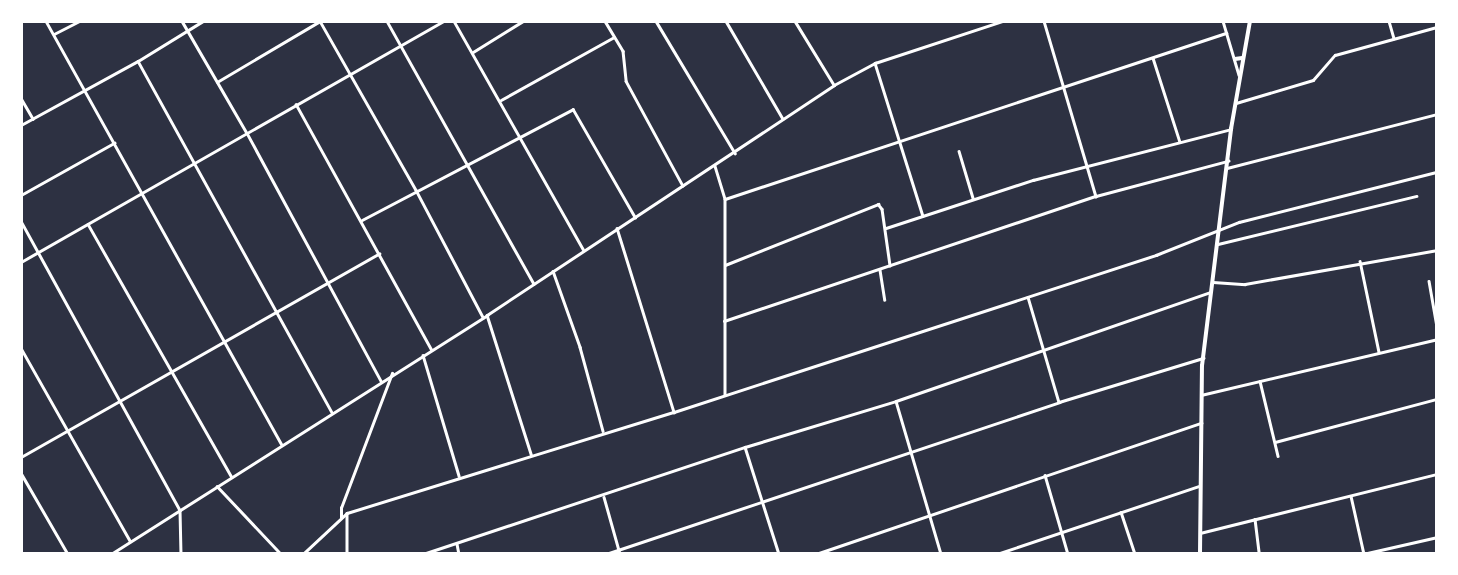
<!DOCTYPE html>
<style>
body{margin:0}
#map{position:relative;width:1458px;height:575px;overflow:hidden;background:#2d3142;font-family:Lato,sans-serif}
div>[style]{position:absolute}
.minor>*{height:2.5px;margin:-1.25px;padding:0 1.25px;transform-origin:1.25px;border-radius:1.25px;background:#fff}
.tertiary>*{height:2.5px;margin:-1.25px;padding:0 1.25px;transform-origin:1.25px;border-radius:1.25px;background:#fff}
.secondary>*{height:3.5px;margin:-1.75px;padding:0 1.75px;transform-origin:1.75px;border-radius:1.75px;background:#fff}
span{translate:-50% -50%;white-space:nowrap;text-align:center;line-height:1.15;-webkit-text-stroke:6px #fff;paint-order:stroke}
.frame{position:absolute;inset:0;border:23px solid #fff;pointer-events:none}
</style>
<div id="map">
<div class="minor">
<div style="left:46px;top:21px;width:484px;rotate:60.9deg"></div>
<div style="left:182px;top:21px;width:129px;rotate:59.9deg"></div>
<div style="left:247px;top:133px;width:282px;rotate:61.6deg"></div>
<div style="left:320px;top:21px;width:194px;rotate:60.4deg"></div>
<div style="left:416px;top:190px;width:144px;rotate:62.2deg"></div>
<div style="left:387px;top:21px;width:301px;rotate:60.8deg"></div>
<div style="left:454px;top:21px;width:262px;rotate:60.5deg"></div>
<div style="left:605px;top:21px;width:35px;rotate:59deg"></div>
<div style="left:623px;top:51px;width:30px;rotate:84deg"></div>
<div style="left:626px;top:81px;width:119px;rotate:61.5deg"></div>
<div style="left:656px;top:21px;width:154px;rotate:59.1deg"></div>
<div style="left:726px;top:21px;width:113px;rotate:59.8deg"></div>
<div style="left:795px;top:21px;width:75px;rotate:58.6deg"></div>
<div style="left:1044px;top:21px;width:183px;rotate:73.5deg"></div>
<div style="left:1389px;top:21px;width:18px;rotate:74deg"></div>
<div style="left:54px;top:34px;width:28px;rotate:-27deg"></div>
<div style="left:473px;top:52px;width:59px;rotate:-31.8deg"></div>
<div style="left:1153px;top:58px;width:88px;rotate:72.2deg"></div>
<div style="left:138px;top:61px;width:401px;rotate:61.1deg"></div>
<div style="left:875px;top:63px;width:160px;rotate:72.6deg"></div>
<div style="left:217px;top:82px;width:120px;rotate:-30.6deg"></div>
<div style="left:21px;top:98px;width:24px;rotate:60deg"></div>
<div style="left:501px;top:100px;width:129px;rotate:-29.1deg"></div>
<div style="left:1236px;top:103px;width:80px;rotate:-16.6deg"></div>
<div style="left:1313px;top:80px;width:33px;rotate:-49deg"></div>
<div style="left:1335px;top:55px;width:106px;rotate:-15.4deg"></div>
<div style="left:296px;top:104px;width:280px;rotate:61.1deg"></div>
<div style="left:21px;top:125px;width:133px;rotate:-28.7deg"></div>
<div style="left:138px;top:61px;width:76px;rotate:-31.6deg"></div>
<div style="left:959px;top:151px;width:49px;rotate:73.4deg"></div>
<div style="left:715px;top:166px;width:34px;rotate:73deg"></div>
<div style="left:725px;top:199px;width:196px;rotate:90deg"></div>
<div style="left:1227px;top:168px;width:217px;rotate:-14.4deg"></div>
<div style="left:21px;top:195px;width:107px;rotate:-29.2deg"></div>
<div style="left:725px;top:199px;width:528px;rotate:-18.33deg"></div>
<div style="left:362px;top:220px;width:238px;rotate:-27.7deg"></div>
<div style="left:573px;top:109px;width:125px;rotate:60.1deg"></div>
<div style="left:21px;top:221px;width:330px;rotate:61.2deg"></div>
<div style="left:180px;top:510px;width:44px;rotate:88.7deg"></div>
<div style="left:88px;top:224px;width:290px;rotate:60.4deg"></div>
<div style="left:617px;top:228px;width:193px;rotate:72.8deg"></div>
<div style="left:886px;top:228px;width:155px;rotate:-18.1deg"></div>
<div style="left:1033px;top:180px;width:204px;rotate:-14.4deg"></div>
<div style="left:1218px;top:244px;width:204px;rotate:-13.6deg"></div>
<div style="left:1360px;top:261px;width:93px;rotate:78.2deg"></div>
<div style="left:21px;top:262px;width:487px;rotate:-29.7deg"></div>
<div style="left:725px;top:265px;width:165px;rotate:-21.7deg"></div>
<div style="left:878px;top:204px;width:6px;rotate:51deg"></div>
<div style="left:882px;top:209px;width:57px;rotate:81.9deg"></div>
<div style="left:880px;top:270px;width:30px;rotate:81deg"></div>
<div style="left:553px;top:271px;width:81px;rotate:70.4deg"></div>
<div style="left:580px;top:347px;width:87px;rotate:74.7deg"></div>
<div style="left:1429px;top:281px;width:47px;rotate:80.1deg"></div>
<div style="left:1213px;top:282px;width:32px;rotate:4deg"></div>
<div style="left:1245px;top:284px;width:195px;rotate:-10deg"></div>
<div style="left:1028px;top:297px;width:109px;rotate:73.6deg"></div>
<div style="left:487px;top:315px;width:146px;rotate:72.4deg"></div>
<div style="left:724px;top:321px;width:392px;rotate:-18.6deg"></div>
<div style="left:1096px;top:196px;width:137px;rotate:-14.9deg"></div>
<div style="left:21px;top:348px;width:222px;rotate:60.5deg"></div>
<div style="left:423px;top:355px;width:126px;rotate:73.4deg"></div>
<div style="left:1260px;top:381px;width:77px;rotate:76.5deg"></div>
<div style="left:1201px;top:395px;width:243px;rotate:-13.3deg"></div>
<div style="left:896px;top:401px;width:159px;rotate:73.6deg"></div>
<div style="left:1275px;top:442px;width:168px;rotate:-14.9deg"></div>
<div style="left:745px;top:447px;width:112px;rotate:72.4deg"></div>
<div style="left:21px;top:457px;width:412px;rotate:-29.6deg"></div>
<div style="left:21px;top:473px;width:94px;rotate:59.9deg"></div>
<div style="left:1045px;top:475px;width:82px;rotate:73.8deg"></div>
<div style="left:217px;top:486px;width:93px;rotate:46.7deg"></div>
<div style="left:1351px;top:496px;width:59px;rotate:77.4deg"></div>
<div style="left:604px;top:497px;width:59px;rotate:74.3deg"></div>
<div style="left:1121px;top:512px;width:44px;rotate:71.6deg"></div>
<div style="left:347px;top:513px;width:41px;rotate:90deg"></div>
<div style="left:341px;top:517px;width:9px;rotate:-90deg"></div>
<div style="left:341px;top:508px;width:144px;rotate:-69.3deg"></div>
<div style="left:1255px;top:519px;width:35px;rotate:83deg"></div>
<div style="left:1200px;top:533px;width:244px;rotate:-14deg"></div>
<div style="left:457px;top:544px;width:10px;rotate:79deg"></div>
<div style="left:303px;top:554px;width:60px;rotate:-43deg"></div>
<div style="left:347px;top:513px;width:342px;rotate:-17.2deg"></div>
<div style="left:674px;top:412px;width:507px;rotate:-18.04deg"></div>
<div style="left:1156px;top:255px;width:89px;rotate:-21.7deg"></div>
<div style="left:1239px;top:222px;width:204px;rotate:-14.2deg"></div>
<div style="left:423px;top:554px;width:339px;rotate:-18.4deg"></div>
<div style="left:745px;top:447px;width:158px;rotate:-16.9deg"></div>
<div style="left:896px;top:401px;width:332px;rotate:-19.1deg"></div>
<div style="left:606px;top:554px;width:478px;rotate:-18.5deg"></div>
<div style="left:1059px;top:402px;width:151px;rotate:-17deg"></div>
<div style="left:816px;top:554px;width:407px;rotate:-18.8deg"></div>
<div style="left:997px;top:554px;width:213px;rotate:-18.6deg"></div>
<div style="left:1363px;top:554px;width:76px;rotate:-12.9deg"></div>
</div>
<div class="tertiary">
<div style="left:1223px;top:21px;width:56px;rotate:73.5deg"></div>
<div style="left:111px;top:554px;width:446px;rotate:-32.4deg"></div>
<div style="left:487px;top:315px;width:416px;rotate:-33.5deg"></div>
<div style="left:834px;top:85px;width:47px;rotate:-28.2deg"></div>
<div style="left:875px;top:63px;width:135px;rotate:-18.2deg"></div>
</div>
<div class="secondary">
<div style="left:1235px;top:59px;width:7px;rotate:-8deg"></div>
<div style="left:1200px;top:554px;width:188px;rotate:-89.4deg"></div>
<div style="left:1202px;top:366px;width:239px;rotate:-83deg"></div>
<div style="left:1231px;top:129px;width:110px;rotate:-80deg"></div>
</div>
<div class="frame"></div>
</div>
